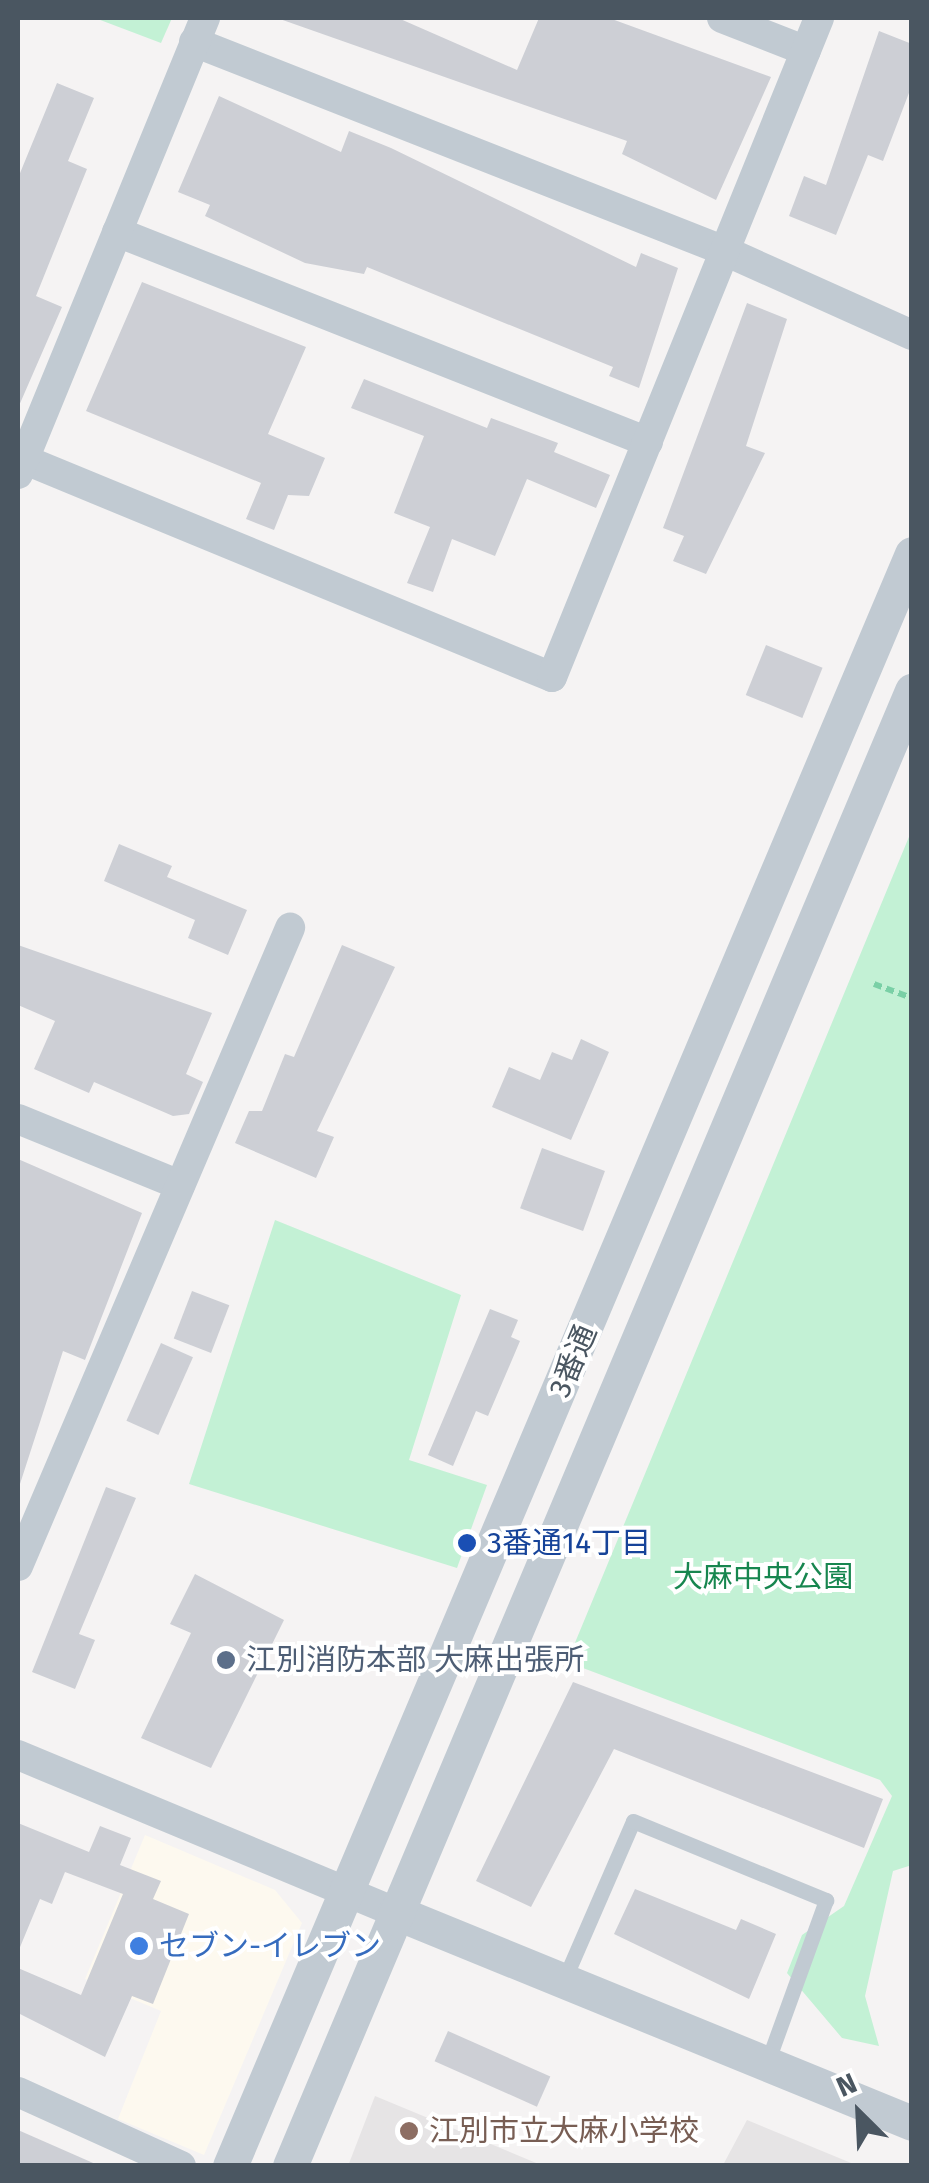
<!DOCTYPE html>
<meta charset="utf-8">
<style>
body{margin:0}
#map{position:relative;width:929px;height:2183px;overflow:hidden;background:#f5f3f3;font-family:"Fira Sans","Noto Sans JP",sans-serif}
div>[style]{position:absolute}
.commercial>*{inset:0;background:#fdf9ef}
.education>*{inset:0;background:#e6e4e5}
.green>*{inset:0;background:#c3f1d5}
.building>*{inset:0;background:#cdcfd5;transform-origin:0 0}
.path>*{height:6px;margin-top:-3px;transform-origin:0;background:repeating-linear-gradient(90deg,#7ad0a6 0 8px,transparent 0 13px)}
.service>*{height:15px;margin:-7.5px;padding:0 7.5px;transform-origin:7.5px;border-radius:7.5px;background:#c1cad2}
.minor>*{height:30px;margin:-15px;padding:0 15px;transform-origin:15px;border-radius:15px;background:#c1cad2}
.tertiary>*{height:35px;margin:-17.5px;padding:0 17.5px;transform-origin:17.5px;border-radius:17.5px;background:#c1cad2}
.dots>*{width:28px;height:28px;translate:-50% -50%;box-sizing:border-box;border:5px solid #fff;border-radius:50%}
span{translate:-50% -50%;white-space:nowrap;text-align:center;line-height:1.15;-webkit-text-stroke:8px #fff;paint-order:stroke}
.street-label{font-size:30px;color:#4a5661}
.transit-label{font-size:30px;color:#164399}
.left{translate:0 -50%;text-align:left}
.park-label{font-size:30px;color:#17864f}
.service-label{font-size:30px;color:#4e5e75}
.shop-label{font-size:30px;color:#366cbe}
.education-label{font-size:30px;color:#785e54}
.frame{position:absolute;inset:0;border:20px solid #4a5661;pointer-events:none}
.north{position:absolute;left:809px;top:2063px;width:100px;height:100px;-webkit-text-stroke:8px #fff;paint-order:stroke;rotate:336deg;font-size:28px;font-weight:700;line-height:40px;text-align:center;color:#4a5661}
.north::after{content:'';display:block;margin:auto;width:35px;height:45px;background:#4a5661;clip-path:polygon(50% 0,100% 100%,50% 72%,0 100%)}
</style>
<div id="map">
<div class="commercial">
<div style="clip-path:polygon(145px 1835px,275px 1890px,302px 1923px,204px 2155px,118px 2119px,161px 2011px,85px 1979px)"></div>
</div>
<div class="education">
<div style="clip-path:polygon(375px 2096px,541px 2165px,348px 2166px)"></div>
<div style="clip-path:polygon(747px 2120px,856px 2165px,723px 2165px)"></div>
</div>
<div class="green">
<div style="clip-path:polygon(95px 18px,172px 18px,161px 43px)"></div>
<div style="clip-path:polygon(911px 832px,912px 1865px,893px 1871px,865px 1996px,879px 2046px,842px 2038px,787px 1973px,802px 1935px,844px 1906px,892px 1796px,880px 1780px,567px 1662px)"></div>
<div style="clip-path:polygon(275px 1220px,461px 1295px,409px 1460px,487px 1485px,457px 1568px,189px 1484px)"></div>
</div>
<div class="building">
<div style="clip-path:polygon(277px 18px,398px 18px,517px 70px,539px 18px,609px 18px,771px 77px,716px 200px,622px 154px,627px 141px)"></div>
<div style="clip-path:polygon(879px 31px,912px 44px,912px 85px,883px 161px,868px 155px,836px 235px,789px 216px,804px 176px,826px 185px)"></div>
<div style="clip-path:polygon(57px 83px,94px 98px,68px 161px,87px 169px,36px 296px,62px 307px,18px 408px,18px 178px)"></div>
<div style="clip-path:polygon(219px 96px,341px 152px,349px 131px,391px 148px,636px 267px,641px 253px,678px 268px,639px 388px,609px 376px,613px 367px,367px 267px,364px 274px,305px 263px,205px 216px,210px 205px,178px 192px)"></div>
<div style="clip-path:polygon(142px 282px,306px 347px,268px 434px,325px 458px,309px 496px,288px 495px,274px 530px,246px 519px,261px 483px,86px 411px)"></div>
<div style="clip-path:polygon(747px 303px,787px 319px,746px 446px,765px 453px,706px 574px,673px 561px,684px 536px,663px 528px)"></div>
<div style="clip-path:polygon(364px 379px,487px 428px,491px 418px,558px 443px,554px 452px,610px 475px,596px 508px,527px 479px,495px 556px,452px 539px,433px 592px,407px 583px,430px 527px,394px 513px,424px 436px,351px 408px)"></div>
<div style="left:766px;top:645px;width:61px;height:54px;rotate:22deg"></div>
<div style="clip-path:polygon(119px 844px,172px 866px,167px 877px,247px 910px,228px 955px,188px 938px,195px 920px,104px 881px)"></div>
<div style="clip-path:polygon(18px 945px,212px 1013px,186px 1074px,203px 1082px,189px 1114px,173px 1116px,94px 1082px,89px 1093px,34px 1069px,55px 1021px,18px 1005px)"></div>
<div style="clip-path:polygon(342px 945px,395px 967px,317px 1131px,334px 1137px,316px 1178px,235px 1143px,249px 1111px,262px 1111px,285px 1054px,294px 1057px)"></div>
<div style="clip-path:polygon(581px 1039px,609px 1052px,571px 1140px,492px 1107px,509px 1067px,540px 1080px,552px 1052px,572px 1060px)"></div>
<div style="left:542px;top:1148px;width:67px;height:64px;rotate:20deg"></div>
<div style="clip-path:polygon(18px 1159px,142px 1213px,85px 1360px,63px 1351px,19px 1487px)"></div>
<div style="left:192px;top:1291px;width:40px;height:51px;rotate:21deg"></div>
<div style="clip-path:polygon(490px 1309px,518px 1320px,511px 1337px,520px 1341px,488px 1416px,476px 1411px,453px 1466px,428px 1455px)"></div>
<div style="left:161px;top:1343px;width:35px;height:85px;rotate:24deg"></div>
<div style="clip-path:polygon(106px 1487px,136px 1498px,79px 1634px,95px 1640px,75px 1689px,32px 1672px)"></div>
<div style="clip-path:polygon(195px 1574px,284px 1620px,211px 1768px,141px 1738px,191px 1633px,170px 1624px)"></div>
<div style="clip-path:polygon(573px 1682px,883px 1799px,864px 1848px,614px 1749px,531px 1907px,476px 1881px)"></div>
<div style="clip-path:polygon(18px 1823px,89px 1852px,100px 1826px,131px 1838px,120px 1865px,161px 1881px,153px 1899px,189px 1914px,153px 2004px,132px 1996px,105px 2057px,18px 2013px,18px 1968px,81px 1995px,123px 1894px,65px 1872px,52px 1904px,40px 1899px,18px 1952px)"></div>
<div style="clip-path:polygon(635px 1889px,736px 1930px,741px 1919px,776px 1934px,749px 1999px,614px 1934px)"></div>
<div style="left:448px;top:2031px;width:112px;height:33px;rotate:24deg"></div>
<div style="clip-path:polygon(18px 2130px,100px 2166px,18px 2166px)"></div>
</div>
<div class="path">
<div style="left:874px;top:984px;width:40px;rotate:20.2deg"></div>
</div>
<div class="service">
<div style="left:564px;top:1980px;width:173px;rotate:-66.5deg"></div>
<div style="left:633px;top:1821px;width:209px;rotate:22.3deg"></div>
<div style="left:826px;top:1900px;width:173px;rotate:109.9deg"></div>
</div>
<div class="minor">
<div style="left:722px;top:18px;width:90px;rotate:21.4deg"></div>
<div style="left:194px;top:42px;width:571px;rotate:21.48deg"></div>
<div style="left:725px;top:251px;width:205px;rotate:24.2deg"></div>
<div style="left:117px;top:232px;width:571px;rotate:21.58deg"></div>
<div style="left:23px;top:459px;width:572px;rotate:22.4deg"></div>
<div style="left:552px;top:677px;width:711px;rotate:-67.94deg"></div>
<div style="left:18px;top:474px;width:493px;rotate:-67.7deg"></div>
<div style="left:18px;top:1119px;width:175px;rotate:22.2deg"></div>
<div style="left:18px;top:1566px;width:694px;rotate:-66.91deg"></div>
<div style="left:18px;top:1755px;width:408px;rotate:22.6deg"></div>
<div style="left:18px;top:2092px;width:179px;rotate:24.4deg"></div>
</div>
<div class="tertiary">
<div style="left:395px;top:1912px;width:558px;rotate:22.2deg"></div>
<div style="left:230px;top:2166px;width:1750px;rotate:-67.07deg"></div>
<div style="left:290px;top:2166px;width:1601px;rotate:-67.14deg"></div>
</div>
<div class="dots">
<div style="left:467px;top:1543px;background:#1a4fb4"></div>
<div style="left:226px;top:1660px;background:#5c6f8a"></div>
<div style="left:139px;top:1946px;background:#3f7fe0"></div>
<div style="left:409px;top:2131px;background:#8d6e63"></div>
</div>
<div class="street-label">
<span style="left:573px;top:1361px;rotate:-67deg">3番通</span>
</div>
<div class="transit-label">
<span class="left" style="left:487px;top:1543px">3番通14丁目</span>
</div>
<div class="park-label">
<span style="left:763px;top:1577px">大麻中央公園</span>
</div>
<div class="service-label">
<span class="left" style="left:246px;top:1660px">江別消防本部 大麻出張所</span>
</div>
<div class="shop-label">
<span class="left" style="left:159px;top:1946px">セブン-イレブン</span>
</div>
<div class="education-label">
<span class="left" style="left:429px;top:2131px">江別市立大麻小学校</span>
</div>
<div class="frame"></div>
<div class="north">N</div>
</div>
